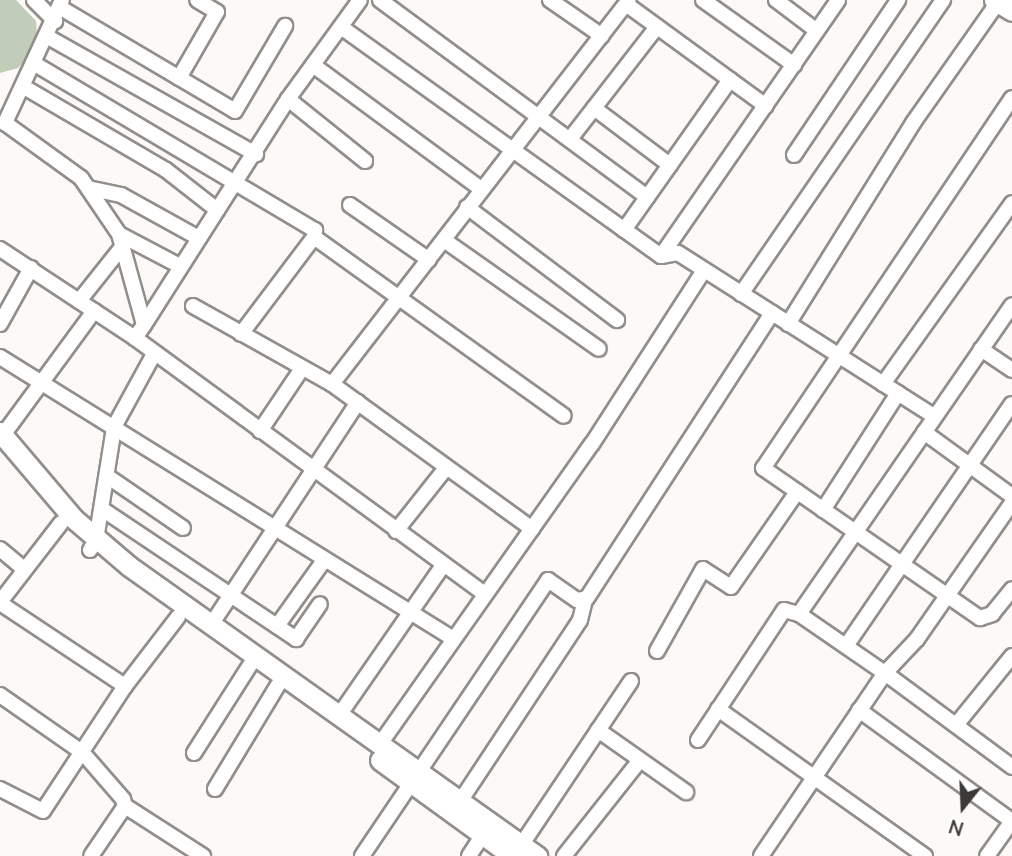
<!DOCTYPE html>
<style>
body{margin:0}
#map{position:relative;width:1012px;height:856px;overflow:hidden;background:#fdf9f7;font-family:"Nunito Sans",sans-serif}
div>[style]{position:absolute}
.green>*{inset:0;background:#c2cdb9}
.roads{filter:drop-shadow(2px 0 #918e8b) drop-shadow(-2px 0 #918e8b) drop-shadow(0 2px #918e8b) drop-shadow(0 -2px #918e8b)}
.street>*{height:14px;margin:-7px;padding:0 7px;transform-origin:7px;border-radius:7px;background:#fff}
.secondary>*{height:19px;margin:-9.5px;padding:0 9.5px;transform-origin:9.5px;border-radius:9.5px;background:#fff}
span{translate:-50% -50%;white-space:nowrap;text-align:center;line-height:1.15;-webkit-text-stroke:5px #fff;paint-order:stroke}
.north{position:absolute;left:928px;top:772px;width:70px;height:70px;-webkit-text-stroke:5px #fff;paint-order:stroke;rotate:198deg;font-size:19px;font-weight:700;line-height:28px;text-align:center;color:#3c3a39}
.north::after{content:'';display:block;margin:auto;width:24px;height:32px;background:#3c3a39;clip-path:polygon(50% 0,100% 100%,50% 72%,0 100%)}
</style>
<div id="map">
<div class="green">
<div style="clip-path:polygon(0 0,16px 0,36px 21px,37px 35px,27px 59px,18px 68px,0 73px)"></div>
</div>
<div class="roads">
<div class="street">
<div style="left:34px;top:0;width:30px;rotate:45deg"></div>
<div style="left:62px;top:0;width:136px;rotate:114.9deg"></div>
<div style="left:5px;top:123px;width:94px;rotate:35.9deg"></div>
<div style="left:81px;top:178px;width:68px;rotate:55.8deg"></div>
<div style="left:119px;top:234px;width:94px;rotate:74.6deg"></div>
<div style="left:144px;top:325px;width:16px;rotate:125deg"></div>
<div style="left:380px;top:0;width:332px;rotate:36.4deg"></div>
<div style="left:550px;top:0;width:63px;rotate:34.7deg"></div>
<div style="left:703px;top:0;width:112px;rotate:35.5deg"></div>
<div style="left:776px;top:0;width:51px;rotate:37.1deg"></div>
<div style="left:626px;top:4px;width:173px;rotate:36.1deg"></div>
<div style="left:61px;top:8px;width:202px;rotate:30.6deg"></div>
<div style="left:235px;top:111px;width:99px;rotate:-59.5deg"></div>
<div style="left:341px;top:27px;width:393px;rotate:35.6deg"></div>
<div style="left:661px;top:256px;width:17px;rotate:-10deg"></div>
<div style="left:678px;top:253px;width:303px;rotate:32.5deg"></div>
<div style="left:48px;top:37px;width:239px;rotate:29.4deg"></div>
<div style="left:35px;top:64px;width:326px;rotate:30.7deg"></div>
<div style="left:315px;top:230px;width:7px;rotate:98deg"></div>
<div style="left:314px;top:237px;width:307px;rotate:35.6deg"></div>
<div style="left:313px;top:65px;width:209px;rotate:36.4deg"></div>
<div style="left:179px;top:78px;width:76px;rotate:-60.1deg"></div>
<div style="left:217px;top:12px;width:23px;rotate:-149deg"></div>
<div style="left:24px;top:87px;width:164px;rotate:30.3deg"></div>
<div style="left:166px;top:170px;width:65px;rotate:38.1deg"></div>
<div style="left:1012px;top:98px;width:446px;rotate:123.9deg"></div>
<div style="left:763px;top:468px;width:264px;rotate:34.7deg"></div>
<div style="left:980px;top:618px;width:13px;rotate:-18deg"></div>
<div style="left:992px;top:614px;width:32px;rotate:-51deg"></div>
<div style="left:288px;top:99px;width:99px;rotate:38.8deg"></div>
<div style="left:594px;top:108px;width:95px;rotate:36.9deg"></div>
<div style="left:570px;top:139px;width:142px;rotate:-52.2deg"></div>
<div style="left:794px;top:155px;width:187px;rotate:-56.1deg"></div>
<div style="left:88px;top:188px;width:34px;rotate:12deg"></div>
<div style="left:121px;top:195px;width:89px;rotate:28.9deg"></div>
<div style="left:350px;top:205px;width:96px;rotate:34.8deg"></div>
<div style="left:467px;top:207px;width:188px;rotate:37deg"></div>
<div style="left:624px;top:230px;width:184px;rotate:-54.8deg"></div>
<div style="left:119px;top:234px;width:69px;rotate:27.7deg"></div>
<div style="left:444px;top:240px;width:189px;rotate:35.1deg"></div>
<div style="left:0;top:249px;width:162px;rotate:33.4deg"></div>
<div style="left:135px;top:338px;width:434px;rotate:36.2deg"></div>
<div style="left:661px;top:256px;width:311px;rotate:-55.3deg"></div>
<div style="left:741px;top:294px;width:357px;rotate:-55.5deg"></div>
<div style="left:79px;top:301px;width:69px;rotate:-51.5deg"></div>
<div style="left:193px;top:306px;width:159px;rotate:29.3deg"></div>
<div style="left:332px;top:384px;width:247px;rotate:35.9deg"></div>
<div style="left:0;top:324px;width:64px;rotate:-61deg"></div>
<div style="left:788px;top:324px;width:237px;rotate:-58.1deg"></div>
<div style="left:913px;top:123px;width:148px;rotate:-54.9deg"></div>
<div style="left:144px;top:325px;width:268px;rotate:-57.5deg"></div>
<div style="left:288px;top:99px;width:122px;rotate:-54deg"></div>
<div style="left:241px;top:334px;width:121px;rotate:-53deg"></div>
<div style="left:981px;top:349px;width:37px;rotate:34deg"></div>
<div style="left:0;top:357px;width:532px;rotate:31.87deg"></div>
<div style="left:332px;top:384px;width:485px;rotate:-52.3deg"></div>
<div style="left:883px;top:384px;width:222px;rotate:-54.5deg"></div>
<div style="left:260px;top:431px;width:73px;rotate:-56.1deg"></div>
<div style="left:924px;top:432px;width:109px;rotate:36deg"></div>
<div style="left:3px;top:435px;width:154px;rotate:-53.7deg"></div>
<div style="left:107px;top:476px;width:92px;rotate:34.4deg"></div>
<div style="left:102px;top:509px;width:234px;rotate:33.8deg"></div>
<div style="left:296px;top:639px;width:42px;rotate:-55.6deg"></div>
<div style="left:823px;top:510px;width:139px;rotate:-57.3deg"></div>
<div style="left:396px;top:531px;width:80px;rotate:-51.6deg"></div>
<div style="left:0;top:549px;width:31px;rotate:40deg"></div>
<div style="left:90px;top:550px;width:12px;rotate:-59deg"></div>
<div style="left:96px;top:540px;width:114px;rotate:-80.9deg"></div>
<div style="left:114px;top:427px;width:83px;rotate:-61.3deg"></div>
<div style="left:0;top:602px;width:100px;rotate:-52.3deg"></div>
<div style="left:0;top:603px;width:150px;rotate:33.6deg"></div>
<div style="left:125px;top:686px;width:149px;rotate:123.3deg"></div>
<div style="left:43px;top:811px;width:48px;rotate:-152.9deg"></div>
<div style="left:799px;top:614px;width:375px;rotate:-55.4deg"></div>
<div style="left:211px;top:625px;width:267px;rotate:-56.6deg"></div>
<div style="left:277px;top:626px;width:82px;rotate:-54.4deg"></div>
<div style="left:846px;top:646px;width:293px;rotate:-55.6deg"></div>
<div style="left:657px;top:651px;width:94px;rotate:-60.7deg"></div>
<div style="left:703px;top:569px;width:33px;rotate:33deg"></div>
<div style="left:731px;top:587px;width:116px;rotate:-55.2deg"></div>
<div style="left:125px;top:686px;width:87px;rotate:-52.5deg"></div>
<div style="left:0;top:695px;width:101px;rotate:34.9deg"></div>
<div style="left:83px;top:753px;width:61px;rotate:49deg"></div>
<div style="left:123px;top:799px;width:7px;rotate:74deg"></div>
<div style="left:125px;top:806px;width:60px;rotate:124.2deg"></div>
<div style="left:718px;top:709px;width:254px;rotate:35.4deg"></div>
<div style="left:859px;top:710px;width:189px;rotate:36deg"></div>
<div style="left:1012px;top:821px;width:43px;rotate:125.5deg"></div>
<div style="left:340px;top:714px;width:181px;rotate:-55.3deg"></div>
<div style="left:956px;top:725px;width:89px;rotate:-50.9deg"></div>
<div style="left:598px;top:730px;width:108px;rotate:35.2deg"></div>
<div style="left:698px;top:740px;width:156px;rotate:-56.5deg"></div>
<div style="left:784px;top:610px;width:16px;rotate:15deg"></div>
<div style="left:799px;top:614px;width:104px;rotate:34.5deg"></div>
<div style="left:885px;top:673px;width:158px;rotate:36.5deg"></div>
<div style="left:380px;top:744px;width:367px;rotate:-54.8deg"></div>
<div style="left:592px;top:444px;width:207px;rotate:-57.2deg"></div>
<div style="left:194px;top:753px;width:104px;rotate:-57.5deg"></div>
<div style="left:215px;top:789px;width:122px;rotate:-58.8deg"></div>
<div style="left:461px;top:800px;width:216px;rotate:-56.5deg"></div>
<div style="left:580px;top:620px;width:21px;rotate:-76deg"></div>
<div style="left:125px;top:806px;width:93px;rotate:32.7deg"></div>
<div style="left:522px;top:844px;width:196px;rotate:-56.2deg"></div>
<div style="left:362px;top:856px;width:333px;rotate:-56deg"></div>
<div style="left:548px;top:580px;width:35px;rotate:35deg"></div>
<div style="left:577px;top:600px;width:10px;rotate:-11deg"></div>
<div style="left:587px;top:598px;width:340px;rotate:-57deg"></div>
<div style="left:469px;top:856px;width:27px;rotate:-57deg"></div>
<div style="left:564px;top:856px;width:122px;rotate:-51.6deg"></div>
<div style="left:761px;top:856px;width:221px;rotate:-55.9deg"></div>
<div style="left:885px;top:673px;width:47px;rotate:-46.7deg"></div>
<div style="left:917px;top:639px;width:166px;rotate:-55.1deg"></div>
</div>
<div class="secondary">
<div style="left:994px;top:0;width:21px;rotate:31deg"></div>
<div style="left:0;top:432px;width:114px;rotate:49.6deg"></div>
<div style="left:74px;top:519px;width:72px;rotate:40.5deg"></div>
<div style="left:129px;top:566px;width:501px;rotate:35.4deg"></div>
<div style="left:380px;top:760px;width:163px;rotate:36deg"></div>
</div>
</div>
<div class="north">N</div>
</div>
